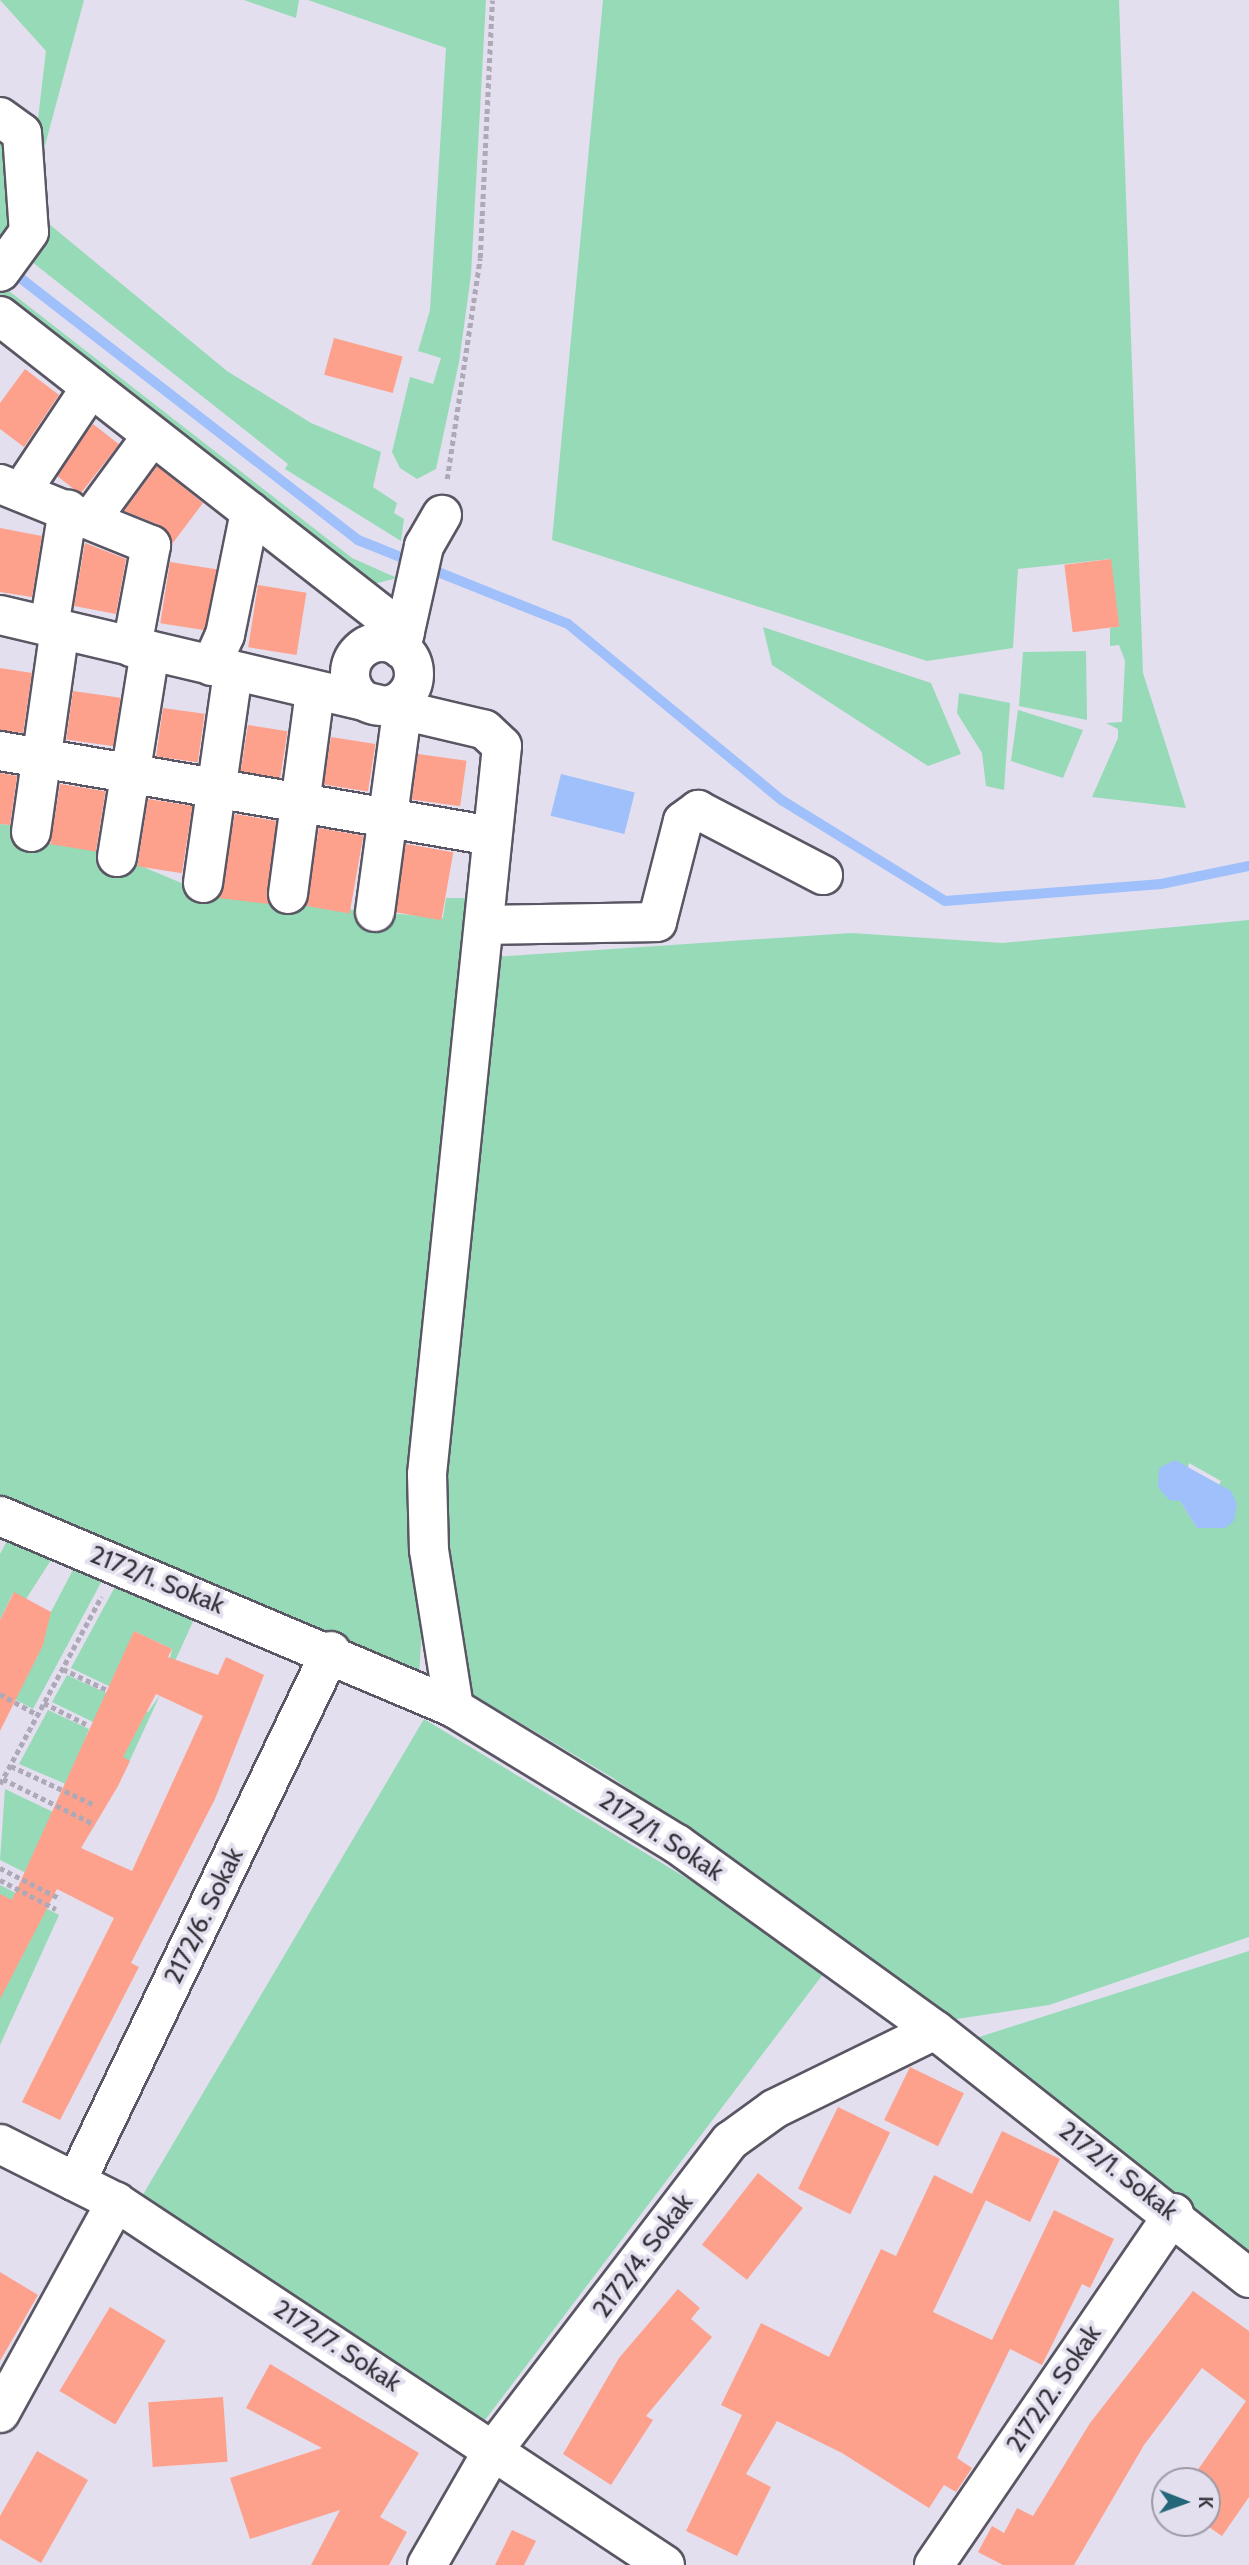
<!DOCTYPE html>
<style>
body{margin:0}
#map{position:relative;width:1249px;height:2565px;overflow:hidden;background:#e3dfee;font-family:Cabin,sans-serif}
div>[style]{position:absolute}
.green>*{inset:0;background:#97dab7}
.water>*{inset:0;background:#9fc0fb;transform-origin:0 0}
.stream>*{height:10px;margin:-5px;padding:0 5px;transform-origin:5px;border-radius:5px;background:#9fc0fb}
.building>*{inset:0;background:#fda18d;transform-origin:0 0}
.path>*{height:4.5px;margin-top:-2.25px;transform-origin:0;background:repeating-linear-gradient(90deg,#ada9b6 0 5px,transparent 0 8.5px)}
.roads{filter:drop-shadow(2px 0 #5a5663) drop-shadow(-2px 0 #5a5663) drop-shadow(0 2px #5a5663) drop-shadow(0 -2px #5a5663)}
.minor>*{height:38px;margin:-19px;padding:0 19px;transform-origin:19px;border-radius:19px;background:#fff}
.minor>.ring{margin:-19px;padding:0;box-sizing:content-box;background:none;border:38px solid #fff;border-radius:50%}
span{translate:-50% -50%;white-space:nowrap;text-align:center;line-height:1.15;-webkit-text-stroke:7px #e3dfee;paint-order:stroke}
.street-label{font-size:26px;color:#333137}
.north{position:absolute;left:1151px;top:2467px;width:70px;height:70px;box-sizing:border-box;background:#e3dfee;border:2px solid #9d99a5;border-radius:50%;rotate:91deg;font-size:19px;font-weight:700;line-height:28px;text-align:center;color:#333137}
.north::after{content:'';display:block;margin:auto;width:24px;height:32px;background:#25677a;clip-path:polygon(50% 0,100% 100%,50% 72%,0 100%)}
</style>
<div id="map">
<div class="green">
<div style="clip-path:polygon(0 0,84px 0,43px 153px,43px 219px,227px 371px,311px 423px,381px 452px,373px 487px,397px 503px,394px 513px,404px 519px,401px 541px,285px 469px,288px 464px,22px 254px,46px 51px)"></div>
<div style="clip-path:polygon(244px 0,299px 0,296px 18px)"></div>
<div style="clip-path:polygon(308px 0,486px 0,471px 275px,459px 362px,436px 469px,417px 479px,400px 468px,392px 452px,410px 377px,433px 384px,441px 358px,418px 351px,430px 310px,446px 48px)"></div>
<div style="clip-path:polygon(603px 0,1119px 0,1143px 673px,1186px 808px,1092px 797px,1118px 738px,1118px 729px,1106px 723px,1122px 722px,1125px 661px,1119px 645px,1110px 646px,1110px 628px,1119px 626px,1110px 559px,1018px 569px,1013px 648px,927px 661px,552px 540px)"></div>
<div style="clip-path:polygon(0 137px,16px 145px,11px 247px,0 238px)"></div>
<div style="clip-path:polygon(0 284px,352px 558px,397px 578px,366px 586px,0 303px)"></div>
<div style="clip-path:polygon(763px 627px,931px 683px,961px 754px,928px 766px,772px 665px)"></div>
<div style="clip-path:polygon(1086px 651px,1087px 720px,1019px 706px,1023px 652px)"></div>
<div style="clip-path:polygon(959px 693px,1010px 703px,1004px 790px,986px 786px,982px 753px,957px 713px)"></div>
<div style="clip-path:polygon(1018px 710px,1083px 730px,1063px 778px,1011px 761px)"></div>
<div style="clip-path:polygon(0 824px,25px 827px,46px 843px,105px 851px,215px 897px,443px 918px,446px 898px,469px 898px,419px 1675px,0 1505px)"></div>
<div style="clip-path:polygon(evenodd,1249px 920px,1249px 1937px,1049px 2005px,950px 2020px,613px 1778px,460px 1687px,441px 1416px,493px 957px,851px 933px,1003px 943px,1249px 920px,1189px 1463px,1221px 1481px,1197px 1528px,1180px 1501px,1189px 1463px)"></div>
<div style="clip-path:polygon(8px 1539px,53px 1557px,26px 1599px,13px 1593px,0 1620px,0 1554px)"></div>
<div style="clip-path:polygon(75px 1566px,104px 1577px,33px 1709px,0 1691px,0 1661px,37px 1658px,42px 1629px)"></div>
<div style="clip-path:polygon(117px 1583px,196px 1615px,165px 1683px,172px 1649px,134px 1631px,113px 1688px,71px 1668px)"></div>
<div style="clip-path:polygon(67px 1675px,148px 1712px,160px 1695px,124px 1773px,123px 1757px,93px 1722px,52px 1702px)"></div>
<div style="clip-path:polygon(48px 1710px,89px 1729px,68px 1785px,19px 1764px)"></div>
<div style="clip-path:polygon(424px 1719px,830px 1965px,485px 2420px,138px 2203px)"></div>
<div style="clip-path:polygon(5px 1789px,53px 1812px,26px 1873px,0 1860px)"></div>
<div style="clip-path:polygon(0 1885px,59px 1915px,0 2045px,0 1932px,28px 1945px,39px 1914px,0 1899px)"></div>
<div style="clip-path:polygon(1249px 1951px,1249px 2257px,976px 2038px)"></div>
</div>
<div class="water">
<div style="left:561px;top:774px;width:76px;height:43px;rotate:14deg"></div>
<div style="clip-path:polygon(1175px 1460px,1231px 1491px,1237px 1504px,1234px 1521px,1225px 1528px,1197px 1528px,1180px 1501px,1169px 1500px,1158px 1487px,1159px 1468px)"></div>
</div>
<div class="stream">
<div style="left:10px;top:270px;width:440px;rotate:37.8deg"></div>
<div style="left:358px;top:540px;width:226px;rotate:21.8deg"></div>
<div style="left:568px;top:624px;width:278px;rotate:39.5deg"></div>
<div style="left:783px;top:801px;width:190px;rotate:31.7deg"></div>
<div style="left:945px;top:901px;width:217px;rotate:-4.5deg"></div>
<div style="left:1161px;top:884px;width:90px;rotate:-11.6deg"></div>
</div>
<div class="building">
<div style="left:334px;top:338px;width:71px;height:38px;rotate:15deg"></div>
<div style="clip-path:polygon(25px 369px,59px 395px,24px 447px,0 429px,0 403px)"></div>
<div style="left:93px;top:424px;width:33px;height:63px;rotate:38deg"></div>
<div style="clip-path:polygon(157px 466px,203px 503px,172px 544px,160px 525px,124px 511px)"></div>
<div style="clip-path:polygon(0 528px,42px 536px,32px 597px,0 592px)"></div>
<div style="clip-path:polygon(85px 543px,126px 559px,116px 614px,74px 606px)"></div>
<div style="left:1111px;top:559px;width:68px;height:47px;rotate:83deg"></div>
<div style="left:170px;top:562px;width:47px;height:62px;rotate:9deg"></div>
<div style="left:258px;top:585px;width:49px;height:63px;rotate:9deg"></div>
<div style="clip-path:polygon(0 668px,32px 673px,23px 733px,0 730px)"></div>
<div style="left:73px;top:691px;width:48px;height:49px;rotate:8deg"></div>
<div style="left:163px;top:708px;width:42px;height:49px;rotate:8deg"></div>
<div style="left:248px;top:725px;width:40px;height:47px;rotate:9deg"></div>
<div style="left:331px;top:737px;width:45px;height:48px;rotate:9deg"></div>
<div style="left:418px;top:754px;width:49px;height:46px;rotate:8deg"></div>
<div style="clip-path:polygon(0 773px,17px 776px,10px 825px,0 824px)"></div>
<div style="left:60px;top:784px;width:46px;height:61px;rotate:9deg"></div>
<div style="left:148px;top:799px;width:45px;height:68px;rotate:9deg"></div>
<div style="clip-path:polygon(235px 814px,276px 821px,269px 904px,219px 898px)"></div>
<div style="left:319px;top:828px;width:45px;height:79px;rotate:10deg"></div>
<div style="left:406px;top:844px;width:48px;height:69px;rotate:10deg"></div>
<div style="clip-path:polygon(14px 1592px,51px 1612px,43px 1645px,0 1731px,0 1620px)"></div>
<div style="clip-path:polygon(evenodd,134px 1631px,172px 1649px,168px 1657px,218px 1675px,226px 1657px,264px 1675px,215px 1799px,131px 1963px,139px 1967px,60px 2120px,22px 2102px,114px 1918px,57px 1889px,0 1999px,0 1894px,12px 1900px,134px 1631px,156px 1694px,203px 1716px,132px 1871px,81px 1848px,118px 1786px,130px 1761px,123px 1757px,156px 1694px)"></div>
<div style="left:910px;top:2067px;width:60px;height:59px;rotate:26deg"></div>
<div style="left:838px;top:2107px;width:58px;height:91px;rotate:26deg"></div>
<div style="clip-path:polygon(1002px 2131px,1060px 2159px,1030px 2222px,977px 2196px,986px 2200px,933px 2312px,992px 2340px,1054px 2210px,1114px 2239px,1090px 2288px,1082px 2284px,1042px 2365px,1010px 2349px,957px 2458px,972px 2468px,956px 2492px,944px 2485px,929px 2508px,842px 2453px,777px 2421px,746px 2474px,771px 2487px,737px 2556px,686px 2531px,742px 2415px,721px 2405px,761px 2323px,829px 2357px,881px 2249px,896px 2256px,934px 2175px,972px 2194px)"></div>
<div style="left:758px;top:2173px;width:57px;height:91px;rotate:38deg"></div>
<div style="clip-path:polygon(0 2272px,38px 2295px,0 2361px)"></div>
<div style="clip-path:polygon(678px 2289px,700px 2308px,691px 2319px,712px 2337px,646px 2416px,653px 2420px,611px 2485px,563px 2454px,619px 2358px)"></div>
<div style="clip-path:polygon(1193px 2291px,1249px 2331px,1249px 2497px,1222px 2536px,1203px 2523px,1207px 2481px,1190px 2481px,1246px 2401px,1202px 2368px,1144px 2445px,1074px 2565px,1003px 2565px,978px 2552px,992px 2526px,1004px 2533px,1017px 2508px,1033px 2516px,1090px 2423px)"></div>
<div style="left:110px;top:2307px;width:65px;height:98px;rotate:31deg"></div>
<div style="clip-path:polygon(270px 2364px,419px 2453px,380px 2517px,407px 2532px,389px 2565px,311px 2565px,340px 2510px,250px 2539px,230px 2478px,322px 2448px,246px 2408px)"></div>
<div style="left:223px;top:2397px;width:65px;height:75px;rotate:86deg"></div>
<div style="clip-path:polygon(37px 2451px,88px 2480px,41px 2563px,0 2539px,0 2516px)"></div>
<div style="clip-path:polygon(512px 2530px,536px 2541px,524px 2565px,495px 2565px)"></div>
</div>
<div class="path">
<div style="left:447px;top:479px;width:223px;rotate:-81.5deg"></div>
<div style="left:480px;top:258px;width:258px;rotate:-87.3deg"></div>
<div style="left:63px;top:1669px;width:49px;rotate:25.5deg"></div>
<div style="left:0;top:1694px;width:43px;rotate:28.9deg"></div>
<div style="left:44px;top:1703px;width:47px;rotate:26.6deg"></div>
<div style="left:11px;top:1766px;width:93px;rotate:24.9deg"></div>
<div style="left:3px;top:1779px;width:102px;rotate:26.3deg"></div>
<div style="left:0;top:1784px;width:213px;rotate:-61.6deg"></div>
<div style="left:0;top:1868px;width:68px;rotate:26.9deg"></div>
<div style="left:0;top:1880px;width:63px;rotate:27.4deg"></div>
</div>
<div class="roads">
<div class="minor">
<div style="left:0;top:117px;width:27px;rotate:36deg"></div>
<div style="left:22px;top:133px;width:99px;rotate:86deg"></div>
<div style="left:29px;top:232px;width:49px;rotate:125.9deg"></div>
<div style="left:0;top:316px;width:514px;rotate:38.05deg"></div>
<div style="left:0;top:484px;width:163px;rotate:22deg"></div>
<div style="left:151px;top:545px;width:104px;rotate:100.6deg"></div>
<div style="left:21px;top:492px;width:126px;rotate:-56.3deg"></div>
<div style="left:91px;top:519px;width:103px;rotate:-53.7deg"></div>
<div style="left:0;top:615px;width:498px;rotate:13.3deg"></div>
<div style="left:485px;top:730px;width:23px;rotate:43deg"></div>
<div style="left:502px;top:746px;width:732px;rotate:95.88deg"></div>
<div style="left:427px;top:1474px;width:76px;rotate:88.5deg"></div>
<div style="left:429px;top:1550px;width:160px;rotate:81deg"></div>
<div style="left:49px;top:627px;width:119px;rotate:-80.8deg"></div>
<div class="ring" style="left:350px;top:642px;width:26px;height:26px"></div>
<div style="left:401px;top:649px;width:106px;rotate:-77.4deg"></div>
<div style="left:424px;top:546px;width:36px;rotate:-60deg"></div>
<div style="left:211px;top:666px;width:34px;rotate:-66deg"></div>
<div style="left:225px;top:635px;width:126px;rotate:-78.5deg"></div>
<div style="left:0;top:751px;width:498px;rotate:9.8deg"></div>
<div style="left:31px;top:832px;width:205px;rotate:-81.9deg"></div>
<div style="left:117px;top:857px;width:209px;rotate:-80.9deg"></div>
<div style="left:203px;top:883px;width:214px;rotate:-81.9deg"></div>
<div style="left:288px;top:894px;width:205px;rotate:-82.4deg"></div>
<div style="left:375px;top:912px;width:203px;rotate:-82.3deg"></div>
<div style="left:484px;top:925px;width:173px;rotate:-1deg"></div>
<div style="left:657px;top:922px;width:104px;rotate:-75.6deg"></div>
<div style="left:683px;top:821px;width:19px;rotate:-36deg"></div>
<div style="left:698px;top:810px;width:141px;rotate:27.5deg"></div>
<div style="left:0;top:1516px;width:493px;rotate:22.9deg"></div>
<div style="left:454px;top:1708px;width:261px;rotate:31.4deg"></div>
<div style="left:677px;top:1844px;width:318px;rotate:35.8deg"></div>
<div style="left:935px;top:2030px;width:400px;rotate:38.3deg"></div>
<div style="left:0;top:2144px;width:130px;rotate:26.6deg"></div>
<div style="left:116px;top:2202px;width:658px;rotate:33.47deg"></div>
<div style="left:76px;top:2182px;width:589px;rotate:-64.35deg"></div>
<div style="left:0;top:2413px;width:241px;rotate:-61.2deg"></div>
<div style="left:427px;top:2565px;width:130px;rotate:-60.1deg"></div>
<div style="left:492px;top:2452px;width:392px;rotate:-52.6deg"></div>
<div style="left:730px;top:2141px;width:54px;rotate:-36deg"></div>
<div style="left:774px;top:2109px;width:179px;rotate:-26.1deg"></div>
<div style="left:934px;top:2565px;width:426px;rotate:-55.7deg"></div>
</div>
</div>
<div class="street-label">
<span style="left:157px;top:1580px;rotate:22deg">2172/1. Sokak</span>
<span style="left:661px;top:1836px;rotate:33deg">2172/1. Sokak</span>
<span style="left:204px;top:1916px;rotate:-64deg">2172/6. Sokak</span>
<span style="left:1118px;top:2171px;rotate:38deg">2172/1. Sokak</span>
<span style="left:643px;top:2256px;rotate:-53deg">2172/4. Sokak</span>
<span style="left:337px;top:2346px;rotate:33deg">2172/7. Sokak</span>
<span style="left:1054px;top:2389px;rotate:-56deg">2172/2. Sokak</span>
</div>
<div class="north">K</div>
</div>
